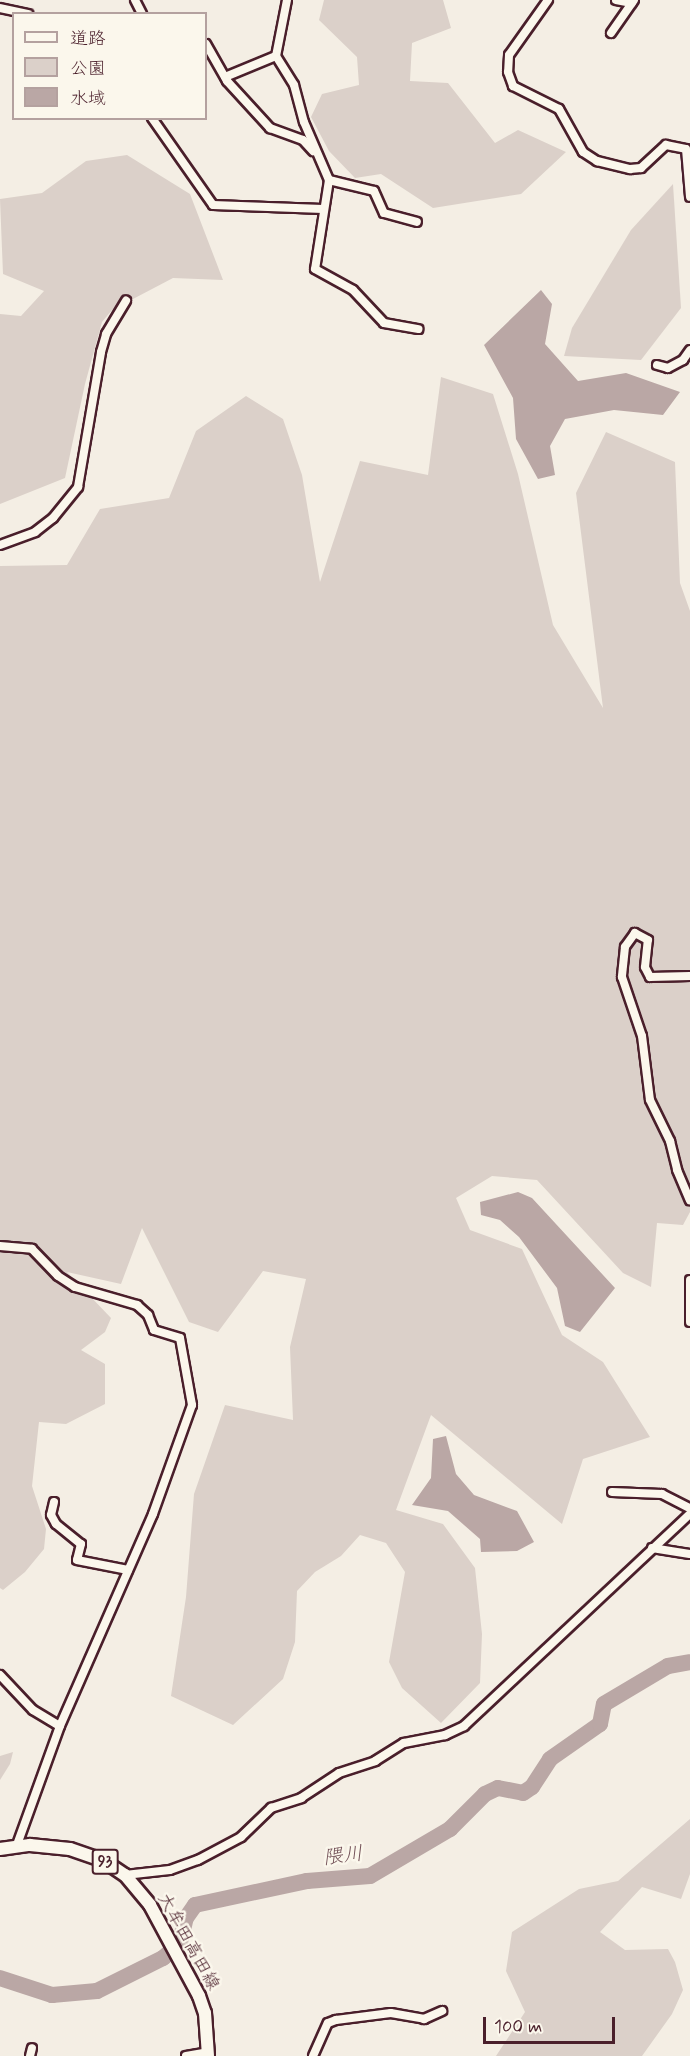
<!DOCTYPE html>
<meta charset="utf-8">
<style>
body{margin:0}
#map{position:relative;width:690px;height:2056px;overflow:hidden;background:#f4eee4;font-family:Mynerve,"Klee One",sans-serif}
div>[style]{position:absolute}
.green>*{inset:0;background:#dbd0c9}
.water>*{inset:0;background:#baa7a5}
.river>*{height:16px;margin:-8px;padding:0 8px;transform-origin:8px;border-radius:8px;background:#baa7a5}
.roads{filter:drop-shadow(2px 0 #4a1f2b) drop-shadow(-2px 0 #4a1f2b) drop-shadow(0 2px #4a1f2b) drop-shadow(0 -2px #4a1f2b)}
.minor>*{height:8px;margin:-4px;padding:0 4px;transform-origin:4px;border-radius:4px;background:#fbf7ec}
.primary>*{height:12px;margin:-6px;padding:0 6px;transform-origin:6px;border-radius:6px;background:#fbf7ec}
span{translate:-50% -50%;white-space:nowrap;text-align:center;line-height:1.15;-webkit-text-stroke:5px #fbf7ec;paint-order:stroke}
.shield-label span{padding:2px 4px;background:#fbf7ec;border:2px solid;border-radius:4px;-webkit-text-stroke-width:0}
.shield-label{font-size:16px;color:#4a1f2b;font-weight:700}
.street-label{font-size:18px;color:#4a1f2b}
.water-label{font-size:20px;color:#714f56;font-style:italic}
.legend{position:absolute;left:12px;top:12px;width:195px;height:108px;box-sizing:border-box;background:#fbf7ec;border:2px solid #b4a19f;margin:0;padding:8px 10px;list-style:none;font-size:18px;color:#4a1f2b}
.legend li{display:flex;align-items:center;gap:12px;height:30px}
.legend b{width:30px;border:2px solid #b4a19f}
.scale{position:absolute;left:483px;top:2017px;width:132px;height:27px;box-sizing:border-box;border:3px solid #4a1f2b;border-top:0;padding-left:8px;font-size:18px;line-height:21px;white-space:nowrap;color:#4a1f2b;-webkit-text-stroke:4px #fbf7ec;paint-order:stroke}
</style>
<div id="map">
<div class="green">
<div style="clip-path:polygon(324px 0,443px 0,451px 28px,412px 43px,410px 81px,448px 83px,495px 143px,518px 130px,566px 152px,521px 194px,433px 208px,381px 174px,355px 178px,329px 151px,311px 117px,322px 94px,359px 85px,357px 57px,319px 20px)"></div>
<div style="clip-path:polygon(127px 155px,190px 194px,223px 280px,173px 278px,112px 310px,102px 322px,85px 384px,65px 478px,0 504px,0 314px,21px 316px,44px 291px,3px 274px,0 199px,42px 193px,86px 161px)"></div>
<div style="clip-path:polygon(673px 184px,681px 308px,641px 360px,564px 356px,572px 328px,631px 230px)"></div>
<div style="clip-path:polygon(441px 377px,493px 394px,518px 474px,553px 625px,603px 708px,576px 493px,606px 432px,675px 462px,680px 583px,690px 611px,690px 1212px,683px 1225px,657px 1223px,651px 1287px,623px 1273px,537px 1180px,492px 1176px,456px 1198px,470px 1230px,522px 1249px,562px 1335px,603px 1362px,650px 1437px,583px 1459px,562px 1524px,431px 1415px,396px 1510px,443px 1524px,475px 1568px,482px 1634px,480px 1683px,441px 1723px,402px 1688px,389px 1662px,405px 1572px,386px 1543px,360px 1535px,341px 1556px,315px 1572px,297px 1591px,295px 1642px,283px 1679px,233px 1725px,171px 1696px,186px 1597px,194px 1494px,225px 1405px,293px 1420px,290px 1347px,306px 1279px,263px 1271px,218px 1332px,189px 1322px,142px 1228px,121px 1284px,67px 1272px,111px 1318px,105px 1332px,81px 1350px,105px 1364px,105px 1404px,66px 1424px,39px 1422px,32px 1486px,46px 1529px,44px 1549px,25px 1572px,3px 1590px,0 1588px,0 566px,67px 565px,100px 509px,169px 498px,196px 431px,246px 396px,283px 419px,302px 475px,320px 582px,360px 461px,428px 475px)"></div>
<div style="clip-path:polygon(13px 1752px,10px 1764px,0 1780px,0 1756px)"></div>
<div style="clip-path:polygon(690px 1819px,690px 1874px,681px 1899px,642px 1887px,600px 1932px,625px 1950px,668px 1949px,675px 1962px,683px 1990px,672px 2014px,642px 2056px,496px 2056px,525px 2012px,506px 1971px,512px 1932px,579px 1889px,618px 1881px)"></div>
</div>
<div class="water">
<div style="clip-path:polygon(541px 290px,552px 304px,545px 344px,578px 381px,626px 373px,680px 392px,663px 415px,614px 410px,565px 419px,550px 446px,555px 475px,538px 479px,516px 439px,513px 398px,484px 345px)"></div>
<div style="clip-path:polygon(518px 1192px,532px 1198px,615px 1288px,580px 1332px,565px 1326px,557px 1288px,519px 1237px,500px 1220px,481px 1215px,480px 1202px)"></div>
<div style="clip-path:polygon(446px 1436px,456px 1474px,474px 1495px,517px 1511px,534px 1542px,517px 1551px,481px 1552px,480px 1539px,448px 1511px,412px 1505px,431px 1478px,433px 1439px)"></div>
</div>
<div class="river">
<div style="left:0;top:1978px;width:55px;rotate:18.1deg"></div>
<div style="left:52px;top:1995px;width:45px;rotate:-5.1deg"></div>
<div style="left:97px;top:1991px;width:74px;rotate:-26.6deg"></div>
<div style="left:163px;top:1958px;width:23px;rotate:-41deg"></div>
<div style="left:180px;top:1943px;width:26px;rotate:-77deg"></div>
<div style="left:186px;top:1918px;width:16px;rotate:-55deg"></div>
<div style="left:195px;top:1905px;width:115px;rotate:-12.1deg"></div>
<div style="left:307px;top:1881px;width:63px;rotate:-4.5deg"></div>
<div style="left:370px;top:1876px;width:93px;rotate:-30.4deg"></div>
<div style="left:450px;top:1829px;width:49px;rotate:-45deg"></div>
<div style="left:485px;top:1794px;width:14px;rotate:-25deg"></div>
<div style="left:498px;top:1788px;width:25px;rotate:11deg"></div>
<div style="left:523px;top:1793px;width:11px;rotate:-34deg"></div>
<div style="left:532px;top:1787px;width:33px;rotate:-57deg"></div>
<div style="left:550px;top:1759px;width:61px;rotate:-35deg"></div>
<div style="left:600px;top:1724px;width:20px;rotate:-79deg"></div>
<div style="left:604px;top:1704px;width:74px;rotate:-30.7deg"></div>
<div style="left:668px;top:1666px;width:22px;rotate:-10deg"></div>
</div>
<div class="roads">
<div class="minor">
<div style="left:135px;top:0;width:16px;rotate:63deg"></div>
<div style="left:287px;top:0;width:57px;rotate:101.1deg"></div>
<div style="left:276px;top:56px;width:34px;rotate:58deg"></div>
<div style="left:294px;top:85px;width:38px;rotate:75deg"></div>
<div style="left:304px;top:122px;width:63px;rotate:66.7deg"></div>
<div style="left:329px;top:180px;width:90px;rotate:98.9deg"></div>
<div style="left:315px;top:269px;width:43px;rotate:28.9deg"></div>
<div style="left:353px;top:290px;width:45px;rotate:46.8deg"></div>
<div style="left:384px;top:323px;width:35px;rotate:10deg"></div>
<div style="left:548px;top:0;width:67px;rotate:125.3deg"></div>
<div style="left:509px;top:55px;width:17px;rotate:93deg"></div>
<div style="left:508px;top:72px;width:15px;rotate:70deg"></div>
<div style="left:513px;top:86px;width:51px;rotate:26.6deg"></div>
<div style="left:559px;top:109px;width:49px;rotate:60.8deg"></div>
<div style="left:583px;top:152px;width:17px;rotate:33deg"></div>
<div style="left:597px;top:161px;width:34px;rotate:14deg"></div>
<div style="left:630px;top:169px;width:11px;rotate:-5deg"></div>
<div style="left:641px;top:168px;width:34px;rotate:-43deg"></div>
<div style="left:666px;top:145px;width:20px;rotate:11deg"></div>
<div style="left:686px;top:149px;width:48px;rotate:85.2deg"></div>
<div style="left:616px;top:0;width:16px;rotate:11deg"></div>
<div style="left:0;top:8px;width:29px;rotate:12deg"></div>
<div style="left:611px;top:33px;width:40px;rotate:-55.1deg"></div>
<div style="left:206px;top:44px;width:43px;rotate:60.4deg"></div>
<div style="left:227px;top:81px;width:64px;rotate:47.5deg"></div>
<div style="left:270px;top:128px;width:35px;rotate:20deg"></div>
<div style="left:303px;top:140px;width:15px;rotate:48deg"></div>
<div style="left:225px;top:77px;width:55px;rotate:-22.4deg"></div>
<div style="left:152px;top:118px;width:106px;rotate:55deg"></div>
<div style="left:213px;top:205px;width:110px;rotate:2.1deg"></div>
<div style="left:329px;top:180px;width:46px;rotate:13.7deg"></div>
<div style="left:374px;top:191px;width:24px;rotate:66deg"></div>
<div style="left:384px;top:213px;width:34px;rotate:15deg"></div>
<div style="left:657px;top:365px;width:11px;rotate:15deg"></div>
<div style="left:668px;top:368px;width:17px;rotate:-28deg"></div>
<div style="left:683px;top:360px;width:12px;rotate:-55deg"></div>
<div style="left:0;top:545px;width:37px;rotate:-20deg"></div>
<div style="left:35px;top:532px;width:23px;rotate:-38deg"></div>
<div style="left:53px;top:518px;width:40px;rotate:-51deg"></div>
<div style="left:78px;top:487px;width:137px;rotate:-80.3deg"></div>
<div style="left:101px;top:352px;width:19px;rotate:-74deg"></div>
<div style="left:106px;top:334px;width:39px;rotate:-59deg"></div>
<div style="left:690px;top:976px;width:40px;rotate:178.6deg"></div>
<div style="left:650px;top:977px;width:11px;rotate:-117deg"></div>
<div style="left:645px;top:967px;width:27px;rotate:-84deg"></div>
<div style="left:648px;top:940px;width:15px;rotate:-152deg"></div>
<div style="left:635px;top:933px;width:17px;rotate:126deg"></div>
<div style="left:625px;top:947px;width:30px;rotate:96deg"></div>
<div style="left:622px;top:977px;width:62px;rotate:71.3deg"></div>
<div style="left:642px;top:1036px;width:64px;rotate:82.9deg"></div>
<div style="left:650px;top:1100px;width:46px;rotate:64deg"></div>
<div style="left:670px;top:1141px;width:30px;rotate:76deg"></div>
<div style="left:677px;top:1170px;width:33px;rotate:67deg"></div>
<div style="left:0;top:1246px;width:32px;rotate:5deg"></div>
<div style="left:32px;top:1249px;width:37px;rotate:46deg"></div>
<div style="left:58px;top:1276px;width:20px;rotate:33deg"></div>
<div style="left:75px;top:1287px;width:65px;rotate:16.2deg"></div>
<div style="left:137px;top:1305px;width:15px;rotate:42deg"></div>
<div style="left:148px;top:1315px;width:16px;rotate:68deg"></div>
<div style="left:154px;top:1330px;width:27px;rotate:17deg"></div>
<div style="left:180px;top:1338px;width:68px;rotate:79.8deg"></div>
<div style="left:192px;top:1405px;width:116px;rotate:109.7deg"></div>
<div style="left:153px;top:1514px;width:232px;rotate:113.7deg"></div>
<div style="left:60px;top:1726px;width:127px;rotate:109.9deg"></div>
<div style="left:690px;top:1280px;width:42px;rotate:90deg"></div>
<div style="left:612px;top:1492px;width:50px;rotate:2.3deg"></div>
<div style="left:662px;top:1494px;width:31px;rotate:27deg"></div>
<div style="left:54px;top:1502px;width:13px;rotate:103deg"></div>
<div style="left:51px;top:1515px;width:10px;rotate:61deg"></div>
<div style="left:56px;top:1524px;width:32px;rotate:39deg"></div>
<div style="left:81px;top:1544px;width:16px;rotate:104deg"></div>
<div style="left:77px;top:1560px;width:52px;rotate:11.1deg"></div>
<div style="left:652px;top:1548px;width:38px;rotate:9deg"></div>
<div style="left:0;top:1675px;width:48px;rotate:46.7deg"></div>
<div style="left:33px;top:1710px;width:31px;rotate:31deg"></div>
<div style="left:125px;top:1875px;width:45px;rotate:-6.3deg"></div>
<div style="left:170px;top:1870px;width:30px;rotate:-20deg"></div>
<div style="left:198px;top:1860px;width:49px;rotate:-28.1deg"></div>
<div style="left:241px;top:1837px;width:42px;rotate:-44deg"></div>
<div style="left:271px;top:1808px;width:32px;rotate:-18deg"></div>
<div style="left:301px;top:1798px;width:45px;rotate:-33.3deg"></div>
<div style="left:339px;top:1773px;width:38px;rotate:-18deg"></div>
<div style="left:375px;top:1761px;width:34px;rotate:-32deg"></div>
<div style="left:404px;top:1743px;width:42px;rotate:-11deg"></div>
<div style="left:445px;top:1735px;width:21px;rotate:-25deg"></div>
<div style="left:464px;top:1726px;width:310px;rotate:-43.2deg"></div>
<div style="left:30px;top:2056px;width:8px;rotate:-76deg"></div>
<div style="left:186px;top:2056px;width:22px;rotate:-10deg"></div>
<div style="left:313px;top:2056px;width:36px;rotate:-66deg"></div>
<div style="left:328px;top:2023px;width:9px;rotate:-21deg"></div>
<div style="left:336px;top:2020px;width:55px;rotate:-7.3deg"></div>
<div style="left:391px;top:2013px;width:34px;rotate:10deg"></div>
<div style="left:424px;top:2019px;width:20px;rotate:-24deg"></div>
</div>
<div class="primary">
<div style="left:0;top:1849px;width:30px;rotate:-8deg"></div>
<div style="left:30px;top:1845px;width:40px;rotate:5.7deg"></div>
<div style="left:70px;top:1849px;width:36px;rotate:19deg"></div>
<div style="left:104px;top:1861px;width:25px;rotate:34deg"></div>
<div style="left:125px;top:1875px;width:39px;rotate:50deg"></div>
<div style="left:150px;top:1905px;width:103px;rotate:61.7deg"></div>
<div style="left:199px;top:1996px;width:18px;rotate:71deg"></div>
<div style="left:205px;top:2013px;width:43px;rotate:86deg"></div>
</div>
</div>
<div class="shield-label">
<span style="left:105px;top:1862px">93</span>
</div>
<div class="street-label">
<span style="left:188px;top:1942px;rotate:61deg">大牟田高田線</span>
</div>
<div class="water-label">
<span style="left:343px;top:1856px;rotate:-7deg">隈川</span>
</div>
<ul class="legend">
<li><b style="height:8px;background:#fbf7ec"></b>道路</li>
<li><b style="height:16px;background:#dbd0c9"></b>公園</li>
<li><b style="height:16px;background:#baa7a5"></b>水域</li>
</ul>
<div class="scale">100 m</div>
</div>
